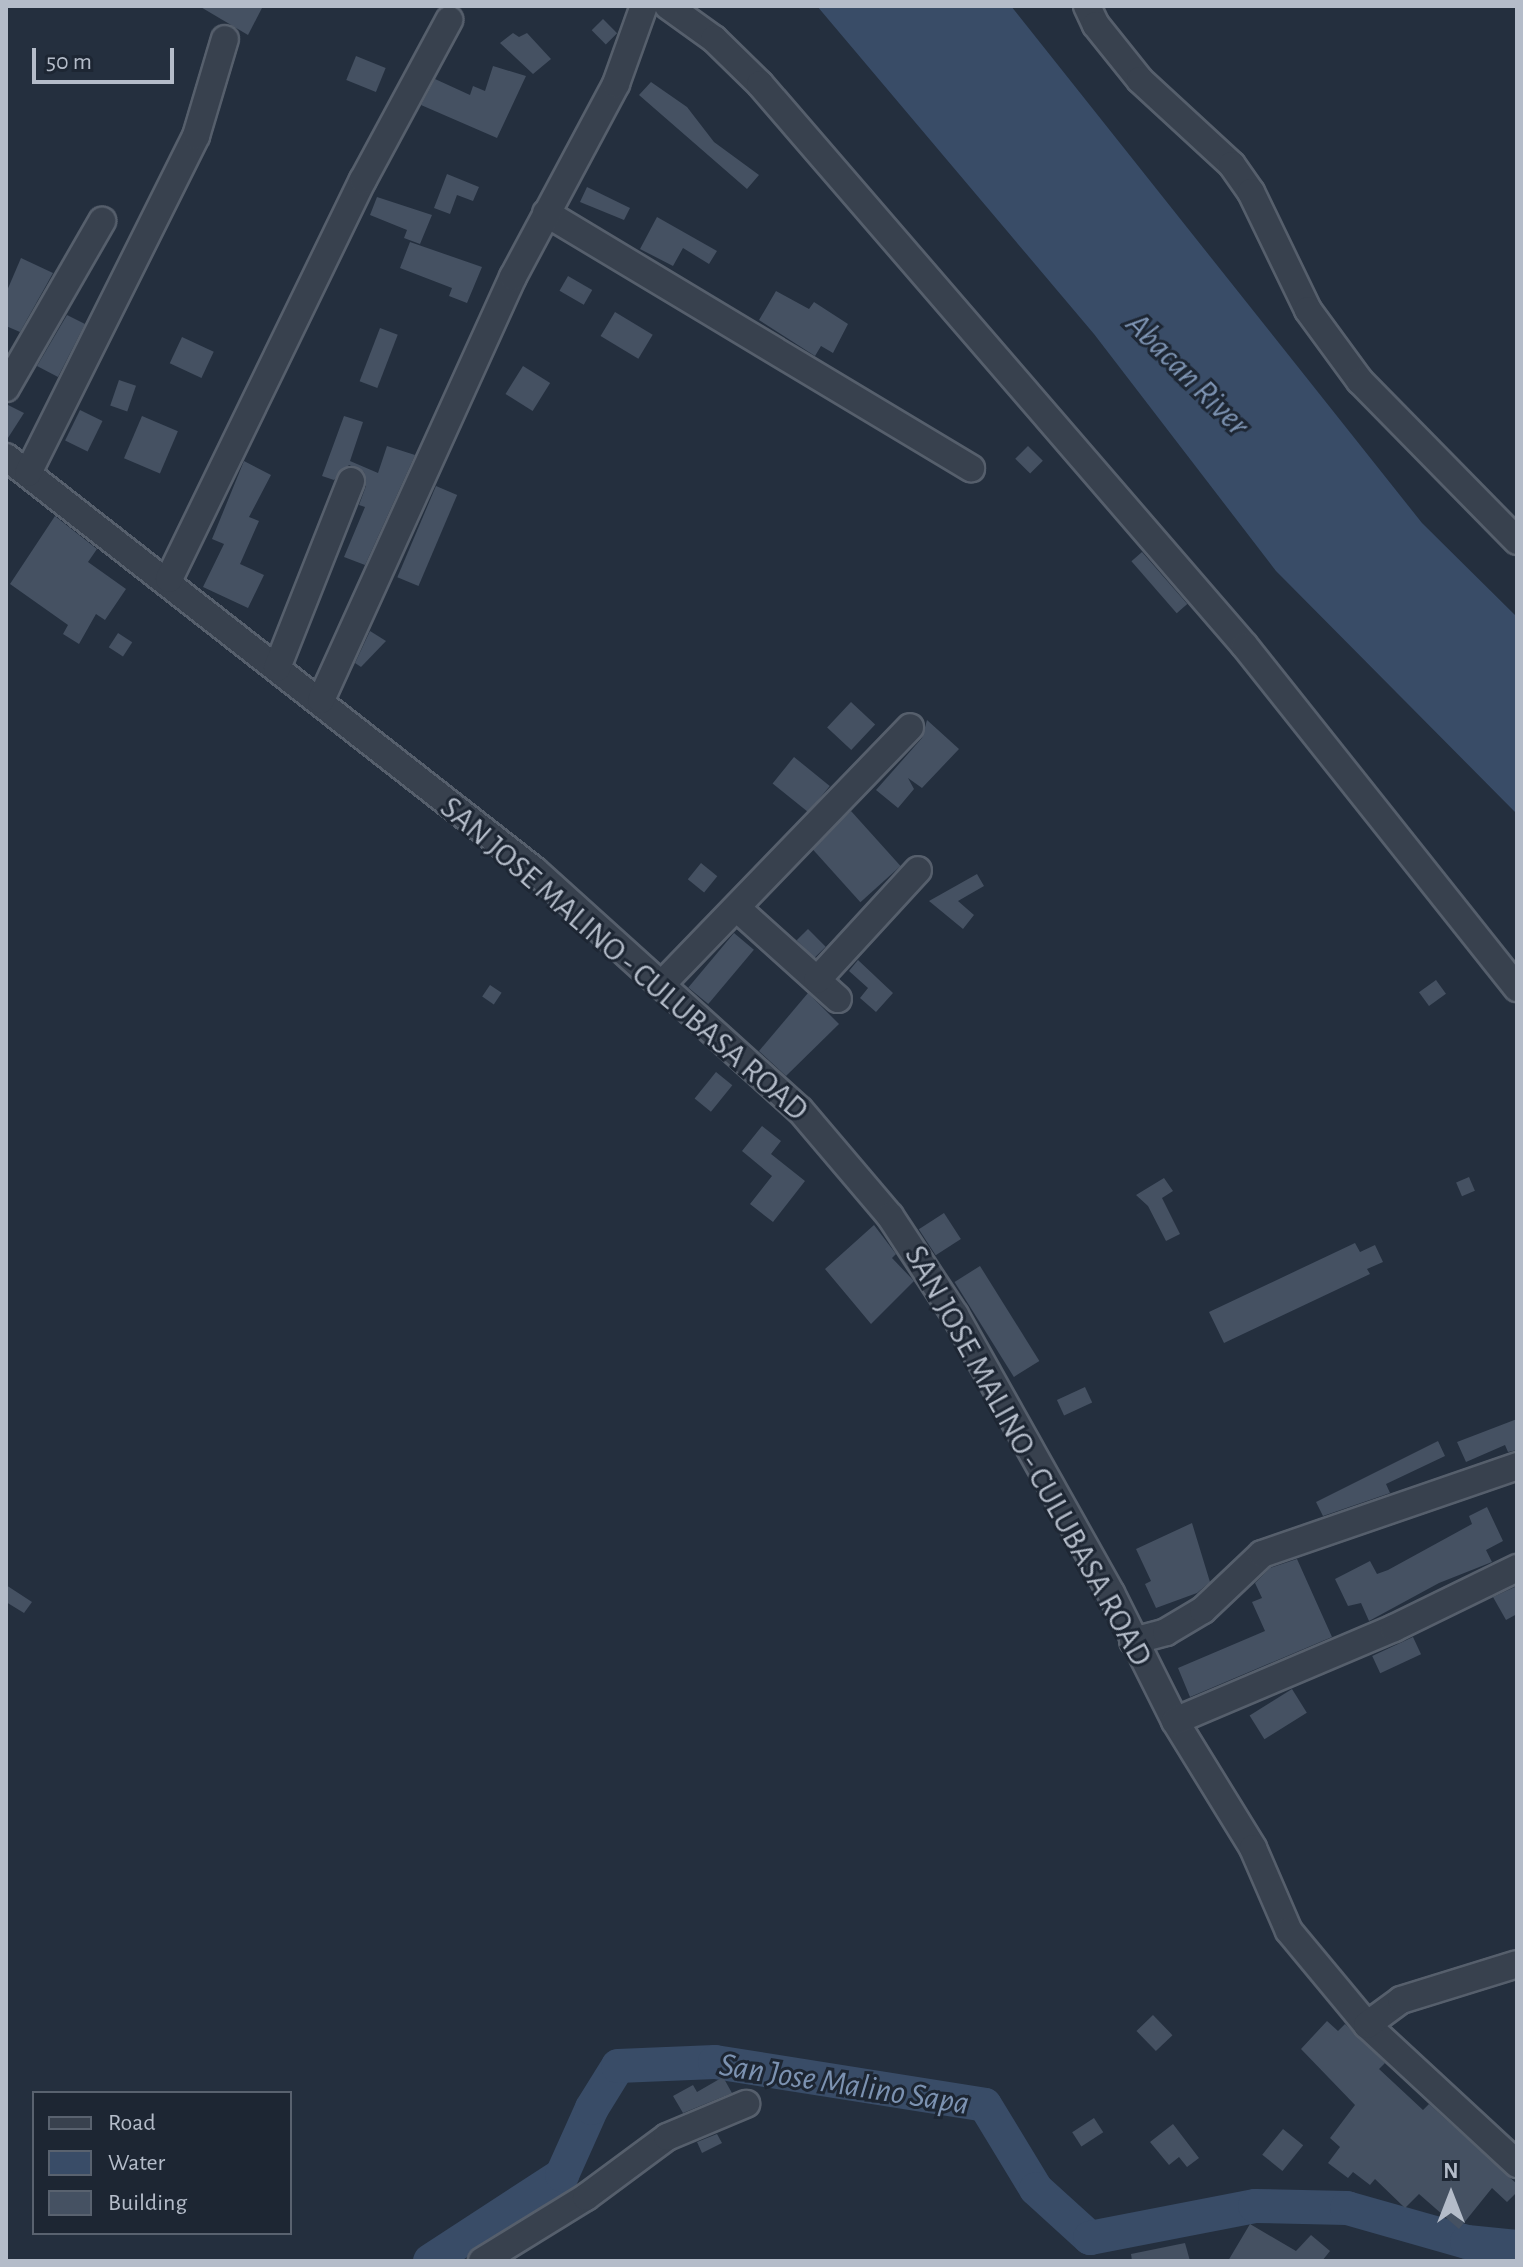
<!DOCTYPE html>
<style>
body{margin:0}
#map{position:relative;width:1523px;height:2267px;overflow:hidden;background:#242f3e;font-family:"Alegreya Sans",sans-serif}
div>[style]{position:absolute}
.water>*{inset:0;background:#394c67}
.river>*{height:34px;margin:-17px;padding:0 17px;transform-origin:17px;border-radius:17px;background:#394c67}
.building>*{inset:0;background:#455162;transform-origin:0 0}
.roads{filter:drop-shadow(2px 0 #565f6c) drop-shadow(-2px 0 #565f6c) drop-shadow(0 2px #565f6c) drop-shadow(0 -2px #565f6c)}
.minor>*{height:26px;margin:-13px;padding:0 13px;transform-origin:13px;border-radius:13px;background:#38414e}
span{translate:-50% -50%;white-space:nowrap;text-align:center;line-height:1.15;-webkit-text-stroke:6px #1d2633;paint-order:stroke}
.street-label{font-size:32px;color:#b4bcc9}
.water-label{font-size:34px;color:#7c92b1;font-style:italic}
.frame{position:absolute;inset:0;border:8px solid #b4bcc9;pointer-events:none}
.legend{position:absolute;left:32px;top:2091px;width:260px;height:144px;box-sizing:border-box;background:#1d2633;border:2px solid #59626f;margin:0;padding:10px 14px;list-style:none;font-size:24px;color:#b4bcc9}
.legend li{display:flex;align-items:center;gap:16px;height:40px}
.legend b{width:40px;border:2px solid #59626f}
.north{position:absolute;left:1411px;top:2155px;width:80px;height:80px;-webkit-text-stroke:6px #1d2633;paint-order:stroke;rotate:0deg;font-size:22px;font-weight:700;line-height:32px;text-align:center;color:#b4bcc9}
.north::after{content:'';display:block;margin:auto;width:28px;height:36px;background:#b4bcc9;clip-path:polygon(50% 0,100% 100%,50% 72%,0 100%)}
.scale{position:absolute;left:32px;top:48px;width:142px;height:36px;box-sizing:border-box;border:4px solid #b4bcc9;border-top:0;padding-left:10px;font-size:24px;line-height:28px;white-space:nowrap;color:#b4bcc9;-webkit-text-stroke:6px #1d2633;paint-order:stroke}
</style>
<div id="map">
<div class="water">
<div style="clip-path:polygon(817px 6px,1011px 6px,1422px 523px,1517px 617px,1517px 814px,1276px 571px,1094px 334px)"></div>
</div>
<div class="river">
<div style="left:430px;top:2261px;width:158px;rotate:-33.1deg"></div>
<div style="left:562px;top:2175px;width:73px;rotate:-65.9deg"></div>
<div style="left:592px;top:2108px;width:49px;rotate:-58.2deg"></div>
<div style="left:618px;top:2066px;width:97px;rotate:-2.4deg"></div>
<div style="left:715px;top:2062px;width:273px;rotate:9deg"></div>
<div style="left:985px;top:2105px;width:98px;rotate:58.7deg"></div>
<div style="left:1036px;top:2189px;width:73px;rotate:42.2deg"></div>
<div style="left:1090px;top:2238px;width:168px;rotate:-11deg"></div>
<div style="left:1255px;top:2206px;width:92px;rotate:1.2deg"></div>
<div style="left:1347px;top:2208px;width:125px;rotate:15.8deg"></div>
<div style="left:1467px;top:2242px;width:50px;rotate:5.7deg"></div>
</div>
<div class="building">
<div style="clip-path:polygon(199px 6px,263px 6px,248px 35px)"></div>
<div style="left:603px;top:19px;width:20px;height:16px;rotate:45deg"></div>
<div style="clip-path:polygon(513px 33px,519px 37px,527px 33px,551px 59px,533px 74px,500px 43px)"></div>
<div style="left:356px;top:56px;width:32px;height:26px;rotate:22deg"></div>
<div style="clip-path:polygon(493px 66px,526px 76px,497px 138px,421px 105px,435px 79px,470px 95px,473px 86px,485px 91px)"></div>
<div style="clip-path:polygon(651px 82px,687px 107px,714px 142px,759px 175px,747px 189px,639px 95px)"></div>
<div style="clip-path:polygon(447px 174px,479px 187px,473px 201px,457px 195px,450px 214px,434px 208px)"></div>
<div style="clip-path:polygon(587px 187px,630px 208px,624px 220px,580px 202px)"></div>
<div style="clip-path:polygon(377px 197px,432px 215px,420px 244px,404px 238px,407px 230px,370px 215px)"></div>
<div style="clip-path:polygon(657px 217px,717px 251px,709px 264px,683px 248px,673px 266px,640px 249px)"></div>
<div style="clip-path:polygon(410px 242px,482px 267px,467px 303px,449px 296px,452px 288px,400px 268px)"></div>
<div style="clip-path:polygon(21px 258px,53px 273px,20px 332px,6px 326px,6px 293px)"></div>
<div style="left:568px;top:276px;width:28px;height:17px;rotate:30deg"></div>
<div style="clip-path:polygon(776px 291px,809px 309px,814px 302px,848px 324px,833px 353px,821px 346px,815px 356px,759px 320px)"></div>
<div style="left:615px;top:312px;width:44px;height:28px;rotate:31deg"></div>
<div style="clip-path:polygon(67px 315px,85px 324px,58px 377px,37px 366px)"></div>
<div style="left:380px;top:328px;width:19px;height:57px;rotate:21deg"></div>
<div style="left:182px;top:337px;width:35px;height:29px;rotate:25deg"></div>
<div style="left:523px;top:366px;width:32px;height:33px;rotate:32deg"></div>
<div style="left:119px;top:380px;width:18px;height:27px;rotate:19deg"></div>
<div style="clip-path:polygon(6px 404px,24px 413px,6px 441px)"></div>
<div style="left:80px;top:410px;width:25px;height:34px;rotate:26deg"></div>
<div style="left:142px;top:416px;width:39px;height:46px;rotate:23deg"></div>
<div style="clip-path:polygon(344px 416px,363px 422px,350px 461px,378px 473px,387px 446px,415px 455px,365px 565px,344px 557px,365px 507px,359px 505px,366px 486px,364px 472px,349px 465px,334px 480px,322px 476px)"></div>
<div style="left:1028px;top:446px;width:21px;height:18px;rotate:45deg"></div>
<div style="clip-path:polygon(244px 461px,271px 475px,249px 517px,259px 521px,240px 564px,264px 575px,248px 608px,203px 587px,224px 544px,212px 539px)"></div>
<div style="left:436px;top:486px;width:23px;height:99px;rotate:23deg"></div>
<div style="clip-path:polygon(55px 516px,97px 549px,88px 562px,126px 589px,105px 620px,96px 614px,79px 644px,63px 634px,68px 625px,10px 584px)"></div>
<div style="left:1142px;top:552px;width:69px;height:14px;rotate:49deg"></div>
<div style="clip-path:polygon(370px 631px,386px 641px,361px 667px,355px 663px)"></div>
<div style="left:118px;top:633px;width:17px;height:17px;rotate:33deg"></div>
<div style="left:851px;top:702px;width:33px;height:35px;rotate:43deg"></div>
<div style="clip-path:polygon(927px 720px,959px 749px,922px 788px,908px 778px,914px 789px,898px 808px,876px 790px,922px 738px)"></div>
<div style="left:794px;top:757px;width:46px;height:34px;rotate:39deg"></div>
<div style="left:851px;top:811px;width:74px;height:54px;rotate:48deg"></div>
<div style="left:701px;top:863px;width:21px;height:21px;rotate:39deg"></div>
<div style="clip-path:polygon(977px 874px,984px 886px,958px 901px,974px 915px,963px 929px,929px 901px)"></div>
<div style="left:808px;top:929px;width:25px;height:16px;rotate:45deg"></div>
<div style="left:734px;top:933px;width:26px;height:71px;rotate:40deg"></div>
<div style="clip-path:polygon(858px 960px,893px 993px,876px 1012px,860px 998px,868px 988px,849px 971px)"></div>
<div style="left:1436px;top:980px;width:17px;height:21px;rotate:54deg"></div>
<div style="left:490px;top:985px;width:14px;height:14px;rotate:34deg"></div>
<div style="clip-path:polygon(808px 993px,839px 1024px,786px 1076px,759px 1051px)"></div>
<div style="left:716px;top:1072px;width:21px;height:34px;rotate:39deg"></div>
<div style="clip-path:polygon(762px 1126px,781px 1141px,771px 1154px,805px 1181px,773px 1222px,750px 1204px,772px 1176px,742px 1151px)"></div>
<div style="left:1469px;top:1177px;width:15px;height:14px;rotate:67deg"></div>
<div style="clip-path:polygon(1164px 1178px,1173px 1191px,1162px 1198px,1180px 1234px,1166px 1241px,1148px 1206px,1136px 1195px)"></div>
<div style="left:944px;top:1213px;width:31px;height:30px;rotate:57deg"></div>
<div style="clip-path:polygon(874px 1225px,896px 1254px,892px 1258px,914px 1281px,871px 1324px,825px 1269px)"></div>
<div style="clip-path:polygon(1355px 1243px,1360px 1252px,1375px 1245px,1383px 1262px,1367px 1269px,1370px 1274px,1224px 1343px,1209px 1312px)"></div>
<div style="left:980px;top:1266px;width:112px;height:30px;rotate:58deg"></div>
<div style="left:1085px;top:1387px;width:17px;height:31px;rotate:65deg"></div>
<div style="clip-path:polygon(1517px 1419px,1517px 1450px,1508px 1452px,1505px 1445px,1466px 1462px,1457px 1442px)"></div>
<div style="clip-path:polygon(1438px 1441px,1445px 1456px,1386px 1484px,1390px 1493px,1323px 1516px,1316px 1502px)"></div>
<div style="clip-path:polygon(1487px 1507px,1503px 1541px,1486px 1550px,1492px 1562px,1439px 1583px,1369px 1621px,1361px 1603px,1348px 1606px,1335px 1579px,1370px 1561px,1377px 1574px,1388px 1570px,1472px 1524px,1469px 1516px)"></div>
<div style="clip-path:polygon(1192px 1523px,1210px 1582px,1197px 1593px,1156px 1608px,1145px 1584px,1151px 1581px,1136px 1549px)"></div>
<div style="clip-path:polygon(1297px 1559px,1332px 1637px,1190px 1697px,1178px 1668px,1265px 1631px,1252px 1602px,1262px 1598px,1255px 1583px,1270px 1568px)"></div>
<div style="clip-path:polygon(6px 1585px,32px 1602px,24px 1613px,6px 1602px)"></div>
<div style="clip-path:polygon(1517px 1586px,1517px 1614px,1506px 1620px,1493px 1597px)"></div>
<div style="left:1413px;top:1637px;width:19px;height:45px;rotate:65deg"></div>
<div style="left:1292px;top:1689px;width:28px;height:50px;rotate:58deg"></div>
<div style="left:1153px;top:2015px;width:28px;height:23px;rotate:46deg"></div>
<div style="clip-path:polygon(1327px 2021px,1338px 2031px,1345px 2024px,1385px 2063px,1379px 2069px,1423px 2110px,1429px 2104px,1517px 2184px,1517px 2192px,1507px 2202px,1492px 2188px,1459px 2229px,1419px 2194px,1405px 2208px,1375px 2179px,1370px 2185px,1353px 2172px,1348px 2178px,1328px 2163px,1340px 2147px,1330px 2138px,1355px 2105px,1301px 2049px)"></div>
<div style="clip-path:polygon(723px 2077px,732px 2093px,683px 2113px,673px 2096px,693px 2085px,697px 2092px)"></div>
<div style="left:1094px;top:2118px;width:17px;height:26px;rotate:57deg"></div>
<div style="clip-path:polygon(1173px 2124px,1199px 2158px,1187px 2167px,1179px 2157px,1169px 2165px,1150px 2142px)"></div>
<div style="left:1283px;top:2129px;width:26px;height:33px;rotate:39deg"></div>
<div style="clip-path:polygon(717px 2134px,722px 2143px,702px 2153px,697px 2142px)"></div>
<div style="clip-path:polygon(1250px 2224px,1296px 2251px,1311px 2235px,1330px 2251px,1322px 2261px,1228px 2261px)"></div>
<div style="clip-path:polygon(1185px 2243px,1190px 2261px,1132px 2261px,1131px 2254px)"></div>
</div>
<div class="roads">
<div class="minor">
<div style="left:668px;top:6px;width:57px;rotate:35.7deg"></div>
<div style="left:714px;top:39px;width:64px;rotate:44.4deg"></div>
<div style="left:760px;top:84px;width:742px;rotate:49.21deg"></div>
<div style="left:1245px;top:646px;width:437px;rotate:51.5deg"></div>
<div style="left:1087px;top:6px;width:21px;rotate:65deg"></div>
<div style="left:1096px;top:25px;width:70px;rotate:51.3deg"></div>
<div style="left:1140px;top:80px;width:125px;rotate:42.7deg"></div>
<div style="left:1232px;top:165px;width:33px;rotate:55deg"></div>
<div style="left:1251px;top:192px;width:131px;rotate:64.2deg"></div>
<div style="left:1308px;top:310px;width:88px;rotate:53.8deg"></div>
<div style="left:1360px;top:381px;width:224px;rotate:45.5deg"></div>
<div style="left:546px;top:213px;width:496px;rotate:31deg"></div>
<div style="left:6px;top:388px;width:193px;rotate:-60.1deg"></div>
<div style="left:6px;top:457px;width:670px;rotate:38.03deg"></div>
<div style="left:534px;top:870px;width:358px;rotate:42.1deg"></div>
<div style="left:800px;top:1110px;width:139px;rotate:49.7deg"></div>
<div style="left:890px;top:1216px;width:118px;rotate:56.7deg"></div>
<div style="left:955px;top:1315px;width:319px;rotate:60.7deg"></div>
<div style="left:1111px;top:1593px;width:143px;rotate:63.4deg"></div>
<div style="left:1175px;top:1721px;width:149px;rotate:58.4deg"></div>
<div style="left:1253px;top:1848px;width:90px;rotate:66.6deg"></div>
<div style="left:1289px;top:1931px;width:122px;rotate:50.3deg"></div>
<div style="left:1367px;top:2025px;width:205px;rotate:42.8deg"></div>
<div style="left:28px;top:473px;width:377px;rotate:-63.5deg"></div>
<div style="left:196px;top:136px;width:101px;rotate:-73.4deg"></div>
<div style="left:169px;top:579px;width:444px;rotate:-64.1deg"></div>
<div style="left:363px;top:180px;width:182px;rotate:-61.7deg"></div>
<div style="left:277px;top:668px;width:201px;rotate:-68.4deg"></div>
<div style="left:321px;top:700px;width:465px;rotate:-65.6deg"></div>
<div style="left:513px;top:277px;width:219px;rotate:-61.9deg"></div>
<div style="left:616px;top:84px;width:83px;rotate:-70.3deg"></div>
<div style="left:739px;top:910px;width:133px;rotate:42deg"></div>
<div style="left:817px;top:980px;width:149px;rotate:-47.4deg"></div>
<div style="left:662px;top:984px;width:357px;rotate:-46deg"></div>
<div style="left:1133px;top:1641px;width:34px;rotate:-15deg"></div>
<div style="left:1166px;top:1632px;width:43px;rotate:-30.7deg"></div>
<div style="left:1203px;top:1610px;width:81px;rotate:-43.5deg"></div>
<div style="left:1262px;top:1554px;width:270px;rotate:-19deg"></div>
<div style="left:1175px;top:1721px;width:238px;rotate:-23deg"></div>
<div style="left:1394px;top:1628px;width:137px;rotate:-26deg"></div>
<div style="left:1367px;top:2025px;width:42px;rotate:-36.3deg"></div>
<div style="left:1401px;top:2000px;width:121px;rotate:-17.2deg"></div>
<div style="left:482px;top:2261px;width:122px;rotate:-31.6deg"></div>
<div style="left:586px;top:2197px;width:101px;rotate:-36.5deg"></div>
<div style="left:667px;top:2137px;width:86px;rotate:-22.7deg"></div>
</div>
</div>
<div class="street-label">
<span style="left:624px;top:959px;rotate:41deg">SAN JOSE MALINO - CULUBASA ROAD</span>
<span style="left:1028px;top:1456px;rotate:61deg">SAN JOSE MALINO - CULUBASA ROAD</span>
</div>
<div class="water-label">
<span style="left:1187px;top:375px;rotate:45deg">Abacan River</span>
<span style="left:844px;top:2085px;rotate:9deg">San Jose Malino Sapa</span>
</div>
<div class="frame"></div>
<ul class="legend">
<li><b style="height:10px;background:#38414e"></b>Road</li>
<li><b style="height:22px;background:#394c67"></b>Water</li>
<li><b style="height:22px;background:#455162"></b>Building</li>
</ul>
<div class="north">N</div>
<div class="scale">50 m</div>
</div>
